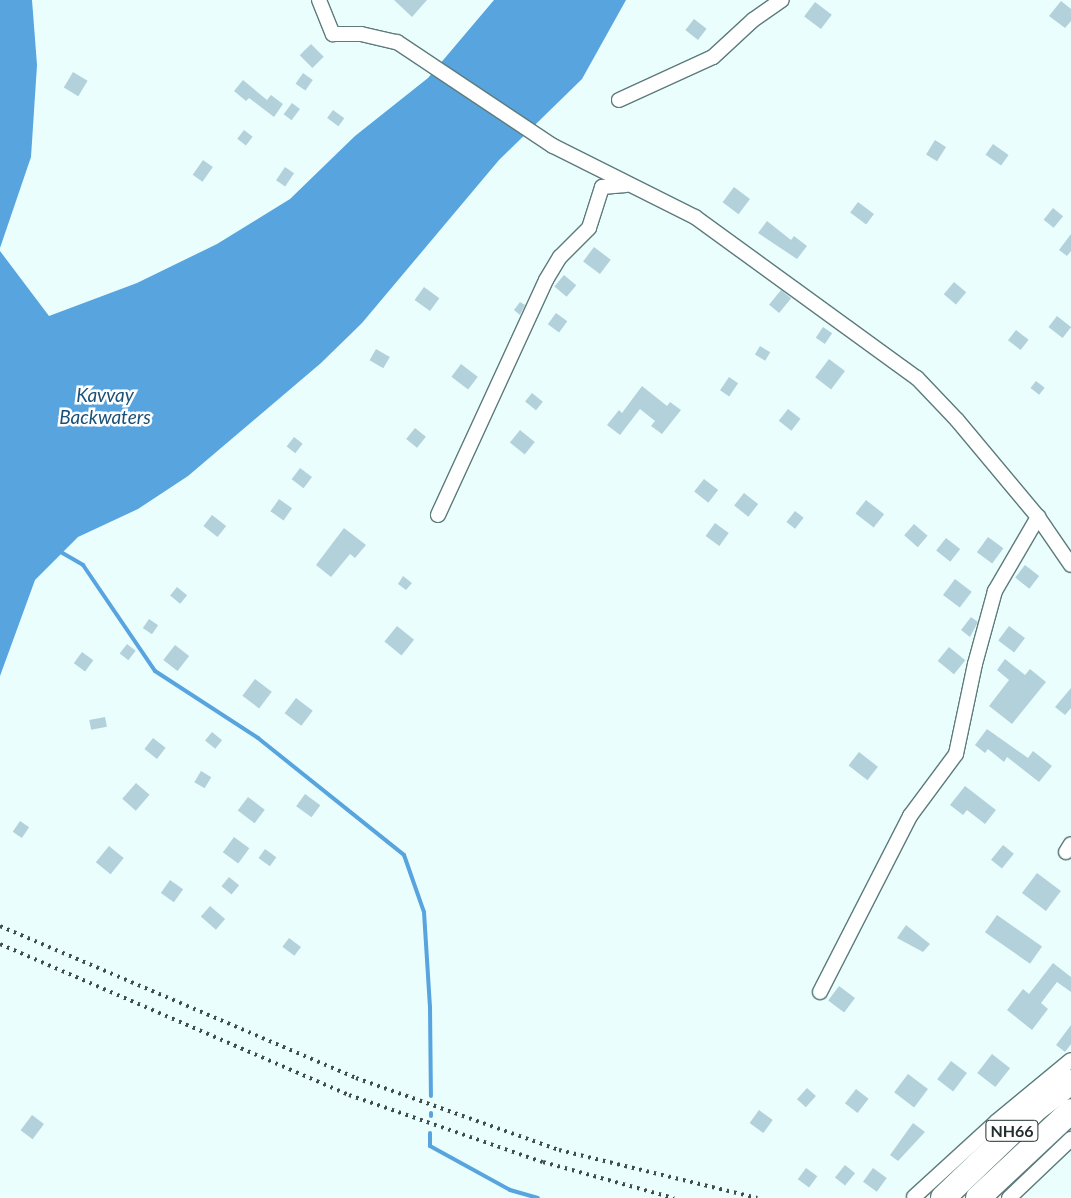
<!DOCTYPE html>
<style>
body{margin:0}
#map{position:relative;width:1071px;height:1198px;overflow:hidden;background:#eafefe;font-family:Lato,sans-serif}
div>[style]{position:absolute}
.water>*{inset:0;background:#57a4df}
.stream>*{height:4px;margin:-2px;padding:0 2px;transform-origin:2px;border-radius:2px;background:#57a4df}
.building>*{inset:0;background:#b3d1db;transform-origin:0 0}
.roads{filter:drop-shadow(1px 0 #5d7b7b) drop-shadow(-1px 0 #5d7b7b) drop-shadow(0 1px #5d7b7b) drop-shadow(0 -1px #5d7b7b)}
.minor>*{height:14px;margin:-7px;padding:0 7px;transform-origin:7px;border-radius:7px;background:#fff}
.trunk>*{height:24px;margin:-12px;padding:0 12px;transform-origin:12px;border-radius:12px;background:#fff}
.rail>*{height:4px;margin-top:-2px;transform-origin:0;background:repeating-linear-gradient(90deg,#414e4e 0 2.5px,transparent 0 7.5px)}
span{translate:-50% -50%;white-space:nowrap;text-align:center;line-height:1.15;-webkit-text-stroke:5px #fff;paint-order:stroke}
.shield-label span{padding:1px 4px;background:#fff;border:1px solid;border-radius:4px;-webkit-text-stroke-width:0}
.shield-label{font-size:16px;color:#232f2f;font-weight:700}
.water-label{font-size:19px;color:#195179;font-style:italic}
</style>
<div id="map">
<div class="water">
<div style="clip-path:polygon(0 0,32px 0,37px 65px,31px 157px,0 248px)"></div>
<div style="clip-path:polygon(494px 0,626px 0,582px 79px,499px 160px,362px 323px,321px 363px,188px 476px,138px 509px,78px 537px,35px 580px,0 676px,0 251px,49px 316px,137px 283px,217px 244px,290px 199px,355px 136px,428px 78px)"></div>
</div>
<div class="stream">
<div style="left:59px;top:551px;width:28px;rotate:30deg"></div>
<div style="left:83px;top:565px;width:128px;rotate:55.8deg"></div>
<div style="left:155px;top:671px;width:123px;rotate:33deg"></div>
<div style="left:258px;top:738px;width:187px;rotate:38.7deg"></div>
<div style="left:404px;top:855px;width:60px;rotate:70.7deg"></div>
<div style="left:424px;top:912px;width:95px;rotate:86.4deg"></div>
<div style="left:430px;top:1007px;width:89px;rotate:89.4deg"></div>
<div style="left:431px;top:1116px;width:3px;rotate:-90deg"></div>
<div style="left:430px;top:1133px;width:13px;rotate:90deg"></div>
<div style="left:430px;top:1146px;width:91px;rotate:28.8deg"></div>
<div style="left:510px;top:1190px;width:29px;rotate:16deg"></div>
</div>
<div class="building">
<div style="clip-path:polygon(394px 0,427px 0,412px 17px)"></div>
<div style="clip-path:polygon(1061px 1px,1071px 9px,1071px 21px,1065px 28px,1049px 16px)"></div>
<div style="left:815px;top:2px;width:21px;height:18px;rotate:37deg"></div>
<div style="left:694px;top:19px;width:16px;height:14px;rotate:38deg"></div>
<div style="left:311px;top:44px;width:18px;height:16px;rotate:45deg"></div>
<div style="left:73px;top:72px;width:17px;height:18px;rotate:31deg"></div>
<div style="left:303px;top:73px;width:12px;height:13px;rotate:35deg"></div>
<div style="clip-path:polygon(243px 80px,267px 100px,271px 95px,283px 104px,274px 117px,249px 98px,246px 101px,234px 91px)"></div>
<div style="left:292px;top:103px;width:10px;height:14px;rotate:37deg"></div>
<div style="left:333px;top:110px;width:14px;height:10px;rotate:36deg"></div>
<div style="left:244px;top:130px;width:11px;height:11px;rotate:38deg"></div>
<div style="left:935px;top:140px;width:13px;height:17px;rotate:32deg"></div>
<div style="left:993px;top:144px;width:19px;height:13px;rotate:35deg"></div>
<div style="left:203px;top:160px;width:12px;height:18px;rotate:35deg"></div>
<div style="left:285px;top:167px;width:11px;height:16px;rotate:34deg"></div>
<div style="left:734px;top:187px;width:20px;height:19px;rotate:37deg"></div>
<div style="left:858px;top:202px;width:20px;height:13px;rotate:37deg"></div>
<div style="left:1053px;top:208px;width:13px;height:15px;rotate:39deg"></div>
<div style="clip-path:polygon(767px 221px,791px 240px,794px 236px,807px 246px,797px 259px,758px 233px)"></div>
<div style="clip-path:polygon(1071px 234px,1071px 251px,1067px 256px,1059px 250px)"></div>
<div style="left:594px;top:247px;width:21px;height:18px;rotate:37deg"></div>
<div style="left:564px;top:275px;width:16px;height:15px;rotate:40deg"></div>
<div style="left:954px;top:282px;width:16px;height:16px;rotate:40deg"></div>
<div style="left:424px;top:287px;width:19px;height:16px;rotate:36deg"></div>
<div style="left:781px;top:290px;width:13px;height:19px;rotate:39deg"></div>
<div style="clip-path:polygon(520px 302px,525px 305px,520px 315px,514px 310px)"></div>
<div style="left:556px;top:313px;width:14px;height:14px;rotate:36deg"></div>
<div style="left:1057px;top:316px;width:18px;height:14px;rotate:38deg"></div>
<div style="left:823px;top:327px;width:11px;height:13px;rotate:34deg"></div>
<div style="left:1016px;top:330px;width:16px;height:13px;rotate:38deg"></div>
<div style="left:760px;top:346px;width:12px;height:10px;rotate:31deg"></div>
<div style="left:376px;top:349px;width:16px;height:13px;rotate:30deg"></div>
<div style="left:829px;top:359px;width:20px;height:23px;rotate:37deg"></div>
<div style="left:461px;top:364px;width:21px;height:16px;rotate:37deg"></div>
<div style="left:729px;top:377px;width:11px;height:16px;rotate:34deg"></div>
<div style="left:1036px;top:381px;width:11px;height:9px;rotate:38deg"></div>
<div style="clip-path:polygon(642px 386px,667px 406px,670px 402px,681px 410px,662px 434px,651px 426px,655px 421px,640px 409px,620px 435px,607px 425px,619px 410px,622px 413px)"></div>
<div style="left:532px;top:393px;width:14px;height:11px;rotate:39deg"></div>
<div style="left:788px;top:409px;width:16px;height:15px;rotate:38deg"></div>
<div style="left:415px;top:428px;width:14px;height:14px;rotate:39deg"></div>
<div style="left:520px;top:430px;width:19px;height:16px;rotate:39deg"></div>
<div style="left:294px;top:437px;width:11px;height:12px;rotate:38deg"></div>
<div style="left:300px;top:468px;width:15px;height:14px;rotate:37deg"></div>
<div style="left:704px;top:479px;width:18px;height:16px;rotate:38deg"></div>
<div style="left:744px;top:493px;width:18px;height:16px;rotate:38deg"></div>
<div style="left:279px;top:499px;width:16px;height:15px;rotate:35deg"></div>
<div style="left:866px;top:500px;width:23px;height:17px;rotate:38deg"></div>
<div style="left:795px;top:511px;width:11px;height:14px;rotate:38deg"></div>
<div style="left:212px;top:515px;width:18px;height:14px;rotate:38deg"></div>
<div style="left:715px;top:523px;width:17px;height:16px;rotate:36deg"></div>
<div style="left:914px;top:524px;width:18px;height:15px;rotate:41deg"></div>
<div style="clip-path:polygon(344px 528px,366px 545px,355px 558px,350px 554px,331px 577px,316px 565px)"></div>
<div style="left:988px;top:537px;width:19px;height:19px;rotate:36deg"></div>
<div style="left:946px;top:538px;width:18px;height:16px;rotate:38deg"></div>
<div style="left:1025px;top:565px;width:18px;height:16px;rotate:38deg"></div>
<div style="clip-path:polygon(403px 576px,412px 583px,406px 590px,398px 584px)"></div>
<div style="left:955px;top:579px;width:21px;height:20px;rotate:37deg"></div>
<div style="left:177px;top:587px;width:13px;height:11px;rotate:39deg"></div>
<div style="clip-path:polygon(971px 617px,978px 622px,970px 637px,961px 630px)"></div>
<div style="left:149px;top:619px;width:11px;height:11px;rotate:34deg"></div>
<div style="left:397px;top:626px;width:22px;height:20px;rotate:39deg"></div>
<div style="left:1009px;top:626px;width:20px;height:18px;rotate:37deg"></div>
<div style="left:127px;top:644px;width:11px;height:12px;rotate:38deg"></div>
<div style="left:175px;top:645px;width:18px;height:19px;rotate:38deg"></div>
<div style="left:949px;top:647px;width:21px;height:18px;rotate:39deg"></div>
<div style="left:82px;top:652px;width:14px;height:14px;rotate:36deg"></div>
<div style="clip-path:polygon(1005px 659px,1025px 675px,1030px 669px,1046px 682px,1012px 724px,989px 706px,1009px 680px,997px 670px)"></div>
<div style="left:255px;top:679px;width:21px;height:21px;rotate:37deg"></div>
<div style="clip-path:polygon(1071px 688px,1071px 708px,1065px 715px,1055px 707px)"></div>
<div style="left:296px;top:698px;width:21px;height:19px;rotate:37deg"></div>
<div style="left:105px;top:717px;width:10px;height:16px;rotate:79deg"></div>
<div style="clip-path:polygon(987px 729px,1028px 758px,1033px 751px,1052px 766px,1039px 782px,1007px 757px,1004px 762px,988px 749px,985px 753px,975px 745px)"></div>
<div style="left:212px;top:732px;width:13px;height:11px;rotate:39deg"></div>
<div style="left:153px;top:738px;width:16px;height:14px;rotate:38deg"></div>
<div style="left:859px;top:752px;width:24px;height:17px;rotate:38deg"></div>
<div style="left:201px;top:771px;width:12px;height:13px;rotate:31deg"></div>
<div style="left:136px;top:783px;width:18px;height:21px;rotate:41deg"></div>
<div style="clip-path:polygon(965px 786px,996px 810px,985px 824px,967px 810px,963px 815px,950px 805px)"></div>
<div style="left:305px;top:794px;width:19px;height:15px;rotate:36deg"></div>
<div style="left:248px;top:797px;width:21px;height:17px;rotate:37deg"></div>
<div style="left:20px;top:821px;width:11px;height:13px;rotate:34deg"></div>
<div style="left:234px;top:837px;width:19px;height:19px;rotate:36deg"></div>
<div style="left:1003px;top:845px;width:14px;height:19px;rotate:39deg"></div>
<div style="left:109px;top:846px;width:19px;height:21px;rotate:39deg"></div>
<div style="left:265px;top:849px;width:14px;height:11px;rotate:36deg"></div>
<div style="left:1037px;top:873px;width:30px;height:25px;rotate:37deg"></div>
<div style="left:229px;top:877px;width:13px;height:12px;rotate:39deg"></div>
<div style="left:170px;top:880px;width:16px;height:16px;rotate:35deg"></div>
<div style="left:210px;top:906px;width:20px;height:14px;rotate:41deg"></div>
<div style="left:997px;top:915px;width:55px;height:21px;rotate:35deg"></div>
<div style="clip-path:polygon(906px 925px,930px 944px,923px 952px,897px 938px)"></div>
<div style="left:289px;top:938px;width:15px;height:11px;rotate:37deg"></div>
<div style="clip-path:polygon(1053px 963px,1071px 977px,1071px 992px,1057px 982px,1041px 1003px,1048px 1009px,1032px 1030px,1007px 1010px,1023px 989px,1029px 994px)"></div>
<div style="left:839px;top:986px;width:20px;height:18px;rotate:37deg"></div>
<div style="clip-path:polygon(1071px 1025px,1071px 1044px,1065px 1052px,1056px 1045px)"></div>
<div style="left:992px;top:1054px;width:23px;height:24px;rotate:38deg"></div>
<div style="left:951px;top:1061px;width:20px;height:23px;rotate:37deg"></div>
<div style="left:908px;top:1074px;width:25px;height:23px;rotate:37deg"></div>
<div style="left:807px;top:1088px;width:12px;height:15px;rotate:42deg"></div>
<div style="left:856px;top:1089px;width:16px;height:18px;rotate:38deg"></div>
<div style="left:759px;top:1110px;width:17px;height:16px;rotate:36deg"></div>
<div style="left:32px;top:1115px;width:15px;height:19px;rotate:37deg"></div>
<div style="clip-path:polygon(913px 1123px,925px 1132px,898px 1161px,890px 1155px)"></div>
<div style="left:845px;top:1165px;width:13px;height:16px;rotate:39deg"></div>
<div style="left:806px;top:1168px;width:14px;height:14px;rotate:36deg"></div>
<div style="left:873px;top:1168px;width:17px;height:17px;rotate:36deg"></div>
</div>
<div class="roads">
<div class="minor">
<div style="left:319px;top:0;width:37px;rotate:68deg"></div>
<div style="left:333px;top:34px;width:28px"></div>
<div style="left:361px;top:34px;width:37px;rotate:13deg"></div>
<div style="left:397px;top:42px;width:187px;rotate:33.7deg"></div>
<div style="left:553px;top:146px;width:159px;rotate:26.6deg"></div>
<div style="left:695px;top:217px;width:274px;rotate:36deg"></div>
<div style="left:917px;top:378px;width:58px;rotate:46.4deg"></div>
<div style="left:957px;top:420px;width:126px;rotate:50.1deg"></div>
<div style="left:1038px;top:517px;width:58px;rotate:55.5deg"></div>
<div style="left:619px;top:100px;width:103px;rotate:-24.6deg"></div>
<div style="left:713px;top:57px;width:54px;rotate:-42.8deg"></div>
<div style="left:753px;top:20px;width:35px;rotate:-35deg"></div>
<div style="left:438px;top:515px;width:259px;rotate:-65.3deg"></div>
<div style="left:546px;top:280px;width:27px;rotate:-59deg"></div>
<div style="left:560px;top:257px;width:41px;rotate:-45deg"></div>
<div style="left:589px;top:228px;width:43px;rotate:-72.4deg"></div>
<div style="left:602px;top:187px;width:24px;rotate:-5deg"></div>
<div style="left:1066px;top:852px;width:9px;rotate:-58deg"></div>
<div style="left:820px;top:992px;width:198px;rotate:-62.9deg"></div>
<div style="left:910px;top:816px;width:77px;rotate:-53.4deg"></div>
<div style="left:956px;top:754px;width:92px;rotate:-78.1deg"></div>
<div style="left:975px;top:664px;width:76px;rotate:-74.7deg"></div>
<div style="left:995px;top:591px;width:86px;rotate:-59.8deg"></div>
<div style="left:914px;top:1197px;width:111px;rotate:-42.4deg"></div>
<div style="left:996px;top:1122px;width:97px;rotate:-39.6deg"></div>
<div style="left:1009px;top:1198px;width:86px;rotate:-43.6deg"></div>
</div>
<div class="trunk">
<div style="left:943px;top:1198px;width:130px;rotate:-43.8deg"></div>
<div style="left:1037px;top:1108px;width:43px;rotate:-37.4deg"></div>
<div style="left:978px;top:1198px;width:127px;rotate:-43.1deg"></div>
</div>
</div>
<div class="rail">
<div style="left:0;top:926px;width:387px;rotate:23.1deg"></div>
<div style="left:356px;top:1078px;width:215px;rotate:19.5deg"></div>
<div style="left:559px;top:1150px;width:204px;rotate:13.6deg"></div>
<div style="left:0;top:944px;width:380px;rotate:23.4deg"></div>
<div style="left:349px;top:1095px;width:205px;rotate:19.1deg"></div>
<div style="left:543px;top:1162px;width:136px;rotate:15.4deg"></div>
</div>
<div class="shield-label">
<span style="left:1012px;top:1131px">NH66</span>
</div>
<div class="water-label">
<span style="left:105px;top:406px">Kavvay<br>Backwaters</span>
</div>
</div>
